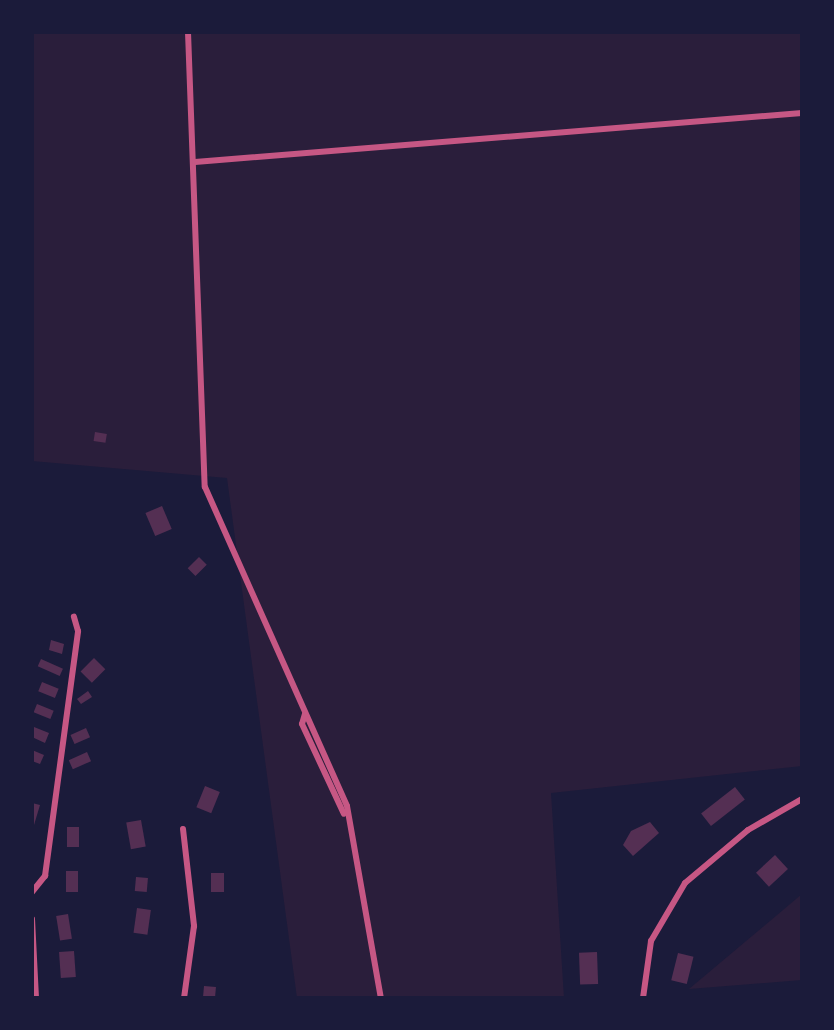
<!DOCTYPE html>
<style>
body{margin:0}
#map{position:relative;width:834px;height:1030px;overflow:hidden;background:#1b1b3a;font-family:"Times New Roman",serif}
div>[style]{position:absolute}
.green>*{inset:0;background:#2a1e3b}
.building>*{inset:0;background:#542f53;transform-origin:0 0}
.minor>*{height:6px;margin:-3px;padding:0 3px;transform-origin:3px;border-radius:3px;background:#c65784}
span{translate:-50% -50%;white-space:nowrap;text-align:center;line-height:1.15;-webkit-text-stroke:8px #1b1b3a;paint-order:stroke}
.frame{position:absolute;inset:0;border:34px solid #1b1b3a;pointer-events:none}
</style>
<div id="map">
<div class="green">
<div style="clip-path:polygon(32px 32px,802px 32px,802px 766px,551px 793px,564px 998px,297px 998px,227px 478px,32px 461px)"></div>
<div style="clip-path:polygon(802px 894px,802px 980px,689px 989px)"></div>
</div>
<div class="building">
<div style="left:95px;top:432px;width:12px;height:9px;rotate:9deg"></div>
<div style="left:162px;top:506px;width:25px;height:18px;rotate:67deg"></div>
<div style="left:199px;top:557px;width:11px;height:16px;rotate:45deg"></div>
<div style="clip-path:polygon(51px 640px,64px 644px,62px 654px,49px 650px)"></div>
<div style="left:94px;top:658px;width:16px;height:19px;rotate:45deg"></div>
<div style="left:41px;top:659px;width:24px;height:8px;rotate:24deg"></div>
<div style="left:42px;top:682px;width:18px;height:10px;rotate:22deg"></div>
<div style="clip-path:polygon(88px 691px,92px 697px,81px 704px,77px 699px)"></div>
<div style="left:37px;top:704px;width:18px;height:9px;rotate:22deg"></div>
<div style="clip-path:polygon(34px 727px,49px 733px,45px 743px,32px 737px)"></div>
<div style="left:86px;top:728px;width:10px;height:17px;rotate:66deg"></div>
<div style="clip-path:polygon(32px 750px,44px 755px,40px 764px,32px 761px)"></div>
<div style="left:87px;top:752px;width:10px;height:20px;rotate:66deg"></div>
<div style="left:205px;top:786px;width:16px;height:23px;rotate:22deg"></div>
<div style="left:735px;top:787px;width:16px;height:43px;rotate:52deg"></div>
<div style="clip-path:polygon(32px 803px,40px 805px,34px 825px,32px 824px)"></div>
<div style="left:141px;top:820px;width:27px;height:15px;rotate:80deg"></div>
<div style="clip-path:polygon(650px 822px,659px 833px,633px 856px,623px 845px,631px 831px)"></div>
<div style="left:67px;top:827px;width:12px;height:20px"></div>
<div style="left:775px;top:855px;width:19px;height:26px;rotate:47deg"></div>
<div style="left:66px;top:871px;width:12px;height:21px"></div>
<div style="left:211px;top:873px;width:13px;height:19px"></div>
<div style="left:136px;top:877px;width:12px;height:14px;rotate:5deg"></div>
<div style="left:137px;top:908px;width:14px;height:25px;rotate:8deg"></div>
<div style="left:68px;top:914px;width:25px;height:12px;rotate:81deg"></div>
<div style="left:74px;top:951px;width:26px;height:15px;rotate:86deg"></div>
<div style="left:597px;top:952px;width:32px;height:18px;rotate:88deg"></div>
<div style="left:678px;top:953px;width:16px;height:28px;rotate:14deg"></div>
<div style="left:204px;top:986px;width:12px;height:12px;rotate:5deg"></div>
</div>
<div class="minor">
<div style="left:188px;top:32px;width:455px;rotate:87.9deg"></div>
<div style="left:205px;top:487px;width:349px;rotate:66deg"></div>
<div style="left:347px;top:806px;width:195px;rotate:80deg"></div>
<div style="left:195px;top:162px;width:609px;rotate:-4.62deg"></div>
<div style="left:305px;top:714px;width:10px;rotate:107deg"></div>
<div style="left:302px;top:724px;width:99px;rotate:65deg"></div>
<div style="left:183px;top:829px;width:98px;rotate:83.5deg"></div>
<div style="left:194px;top:926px;width:73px;rotate:97.9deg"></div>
<div style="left:32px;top:892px;width:21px;rotate:-51deg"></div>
<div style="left:45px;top:876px;width:247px;rotate:-82.3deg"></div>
<div style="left:78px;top:631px;width:15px;rotate:-106deg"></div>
<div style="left:32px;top:919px;width:79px;rotate:87.1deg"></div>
<div style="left:643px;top:998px;width:58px;rotate:-82deg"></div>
<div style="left:651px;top:941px;width:67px;rotate:-59.6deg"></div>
<div style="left:685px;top:883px;width:82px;rotate:-40.1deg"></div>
<div style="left:748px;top:830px;width:62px;rotate:-29.9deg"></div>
</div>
<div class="frame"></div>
</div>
